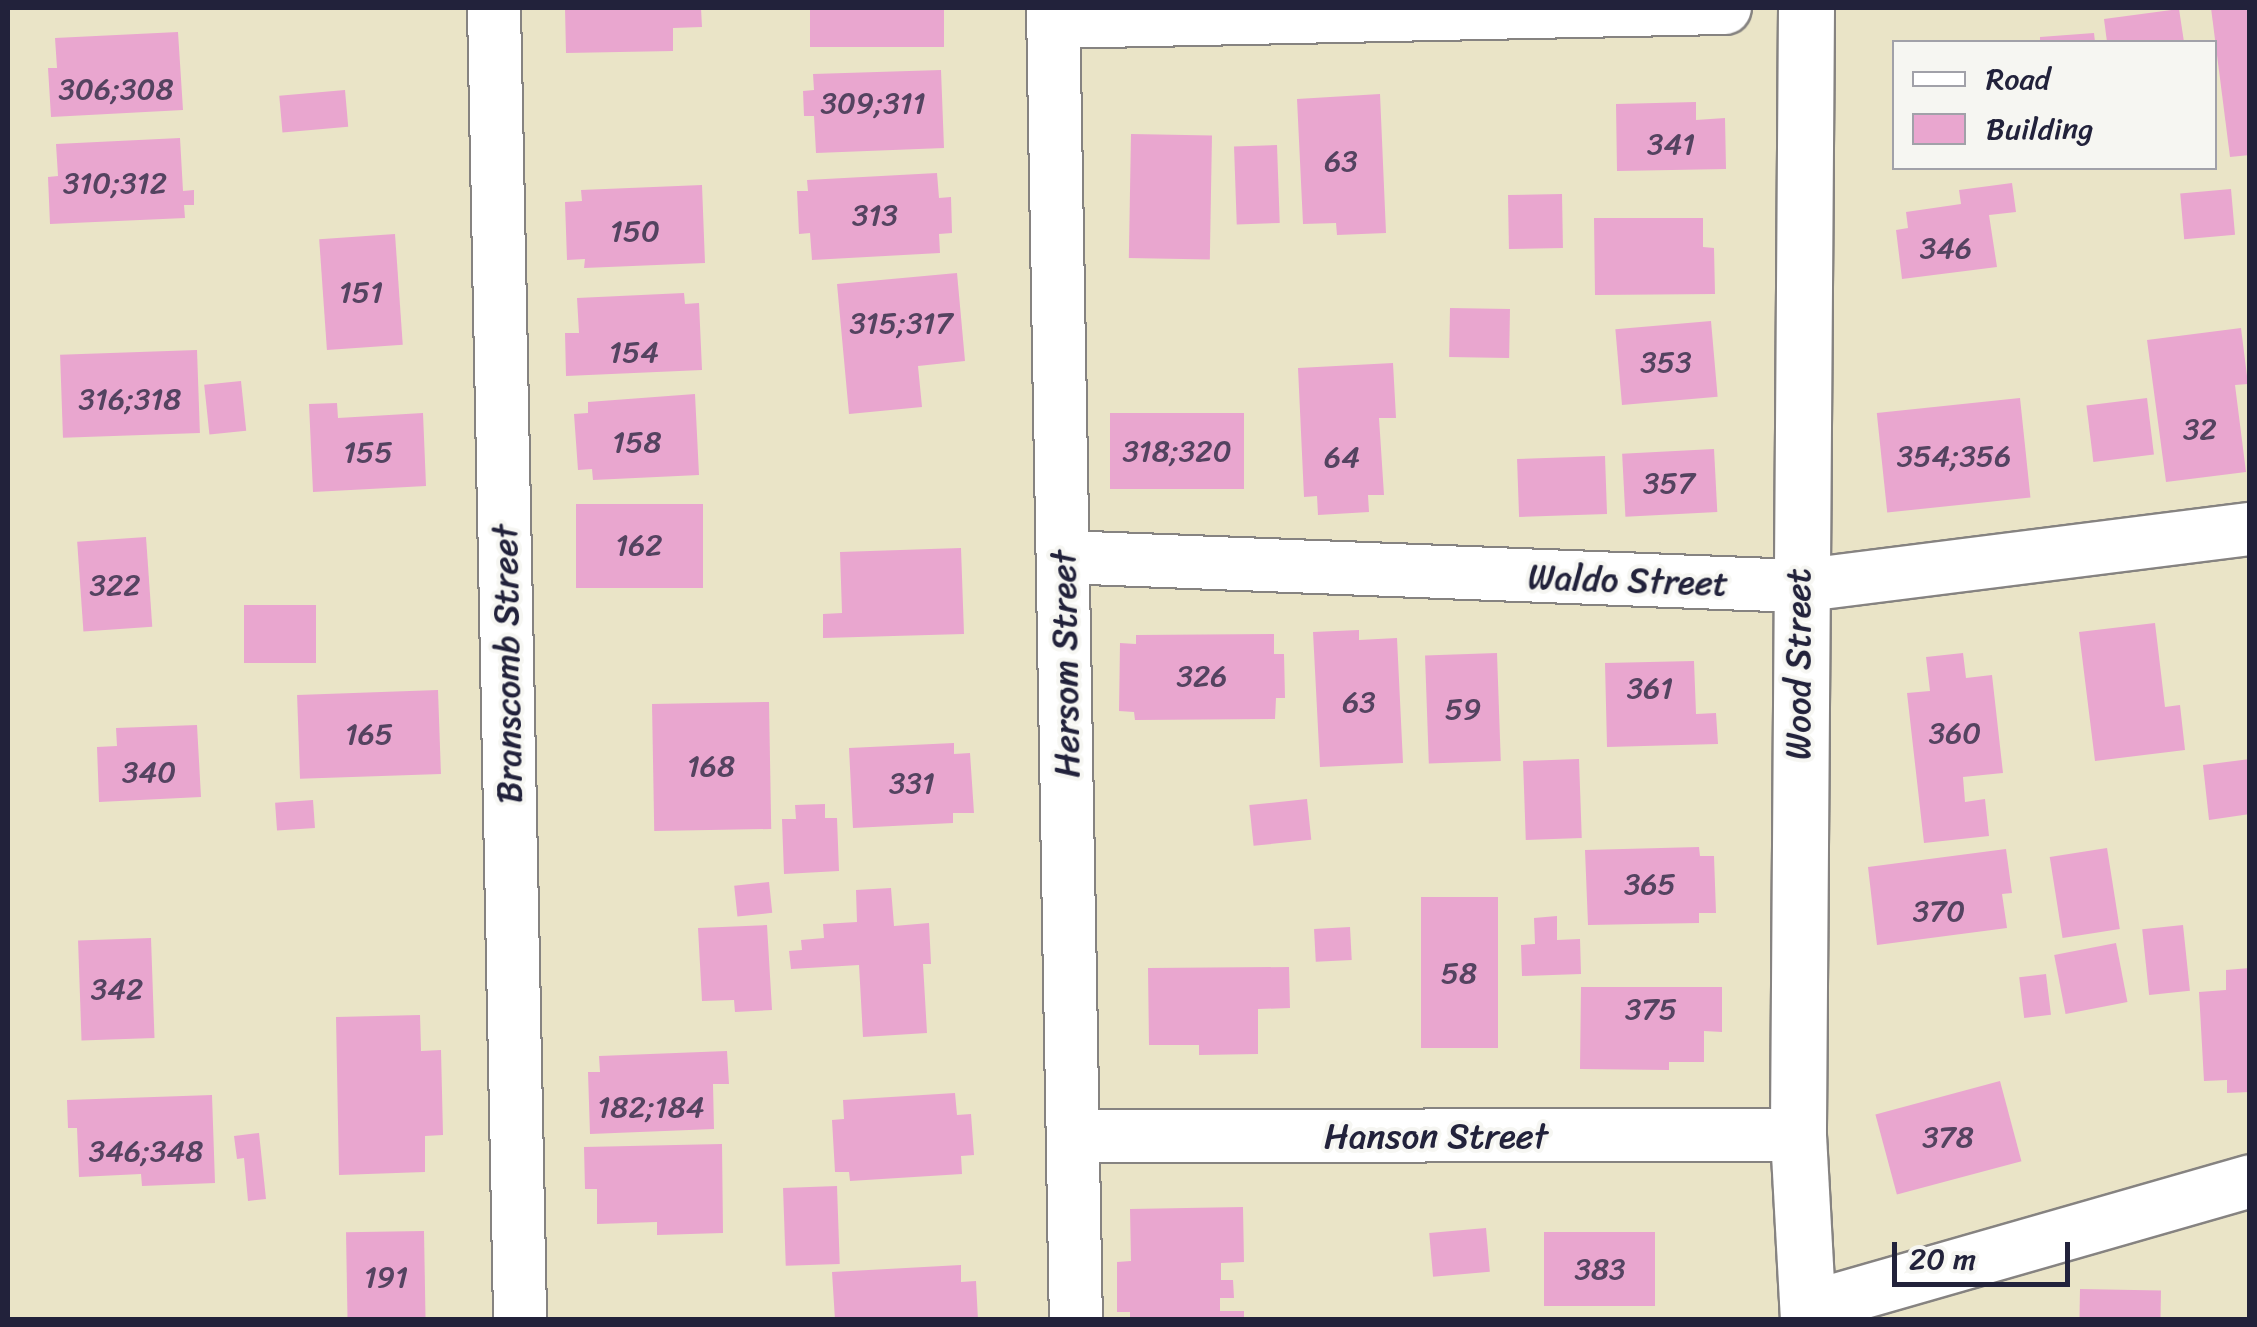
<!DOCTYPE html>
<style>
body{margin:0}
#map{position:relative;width:2257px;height:1327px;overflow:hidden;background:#eae4c7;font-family:Sriracha,sans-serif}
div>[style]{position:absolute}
.building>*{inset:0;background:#e9a6cf;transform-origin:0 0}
.roads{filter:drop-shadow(2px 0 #868381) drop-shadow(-2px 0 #868381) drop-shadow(0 2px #868381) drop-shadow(0 -2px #868381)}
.street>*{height:52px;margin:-26px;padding:0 26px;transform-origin:26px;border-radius:26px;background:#fff}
.secondary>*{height:55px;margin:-27.5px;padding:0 27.5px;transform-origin:27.5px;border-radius:27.5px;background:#fff}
span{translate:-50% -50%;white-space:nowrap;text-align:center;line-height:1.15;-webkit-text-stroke:8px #f6f6f2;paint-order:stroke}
.number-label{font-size:30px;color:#544360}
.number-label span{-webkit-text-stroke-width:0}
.street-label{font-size:35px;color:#22223b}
.frame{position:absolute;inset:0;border:10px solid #22223b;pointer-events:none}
.legend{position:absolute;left:1892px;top:40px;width:325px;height:130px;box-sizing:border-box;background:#f6f6f2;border:2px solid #a1a1a9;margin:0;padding:12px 18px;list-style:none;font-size:30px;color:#22223b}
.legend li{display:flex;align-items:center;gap:20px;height:50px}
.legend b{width:50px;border:2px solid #a1a1a9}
.scale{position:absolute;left:1892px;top:1242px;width:178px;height:45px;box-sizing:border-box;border:5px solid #22223b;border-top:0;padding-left:12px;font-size:30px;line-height:35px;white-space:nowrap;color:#22223b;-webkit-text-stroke:8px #f6f6f2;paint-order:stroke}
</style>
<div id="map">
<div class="building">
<div style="clip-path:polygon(565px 8px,701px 8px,702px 27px,673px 28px,673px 51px,566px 53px)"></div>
<div style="left:810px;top:8px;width:134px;height:39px"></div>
<div style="clip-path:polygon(2211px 8px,2250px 8px,2250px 155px,2230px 157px)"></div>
<div style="clip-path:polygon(2179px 9px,2184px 42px,2107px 42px,2104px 19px)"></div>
<div style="clip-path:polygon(178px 32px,183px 110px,51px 117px,48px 68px,57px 68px,55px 38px)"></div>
<div style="clip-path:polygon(2094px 33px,2095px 42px,2040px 42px,2040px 37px)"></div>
<div style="clip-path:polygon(941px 70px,944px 148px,816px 153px,814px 116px,804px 116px,803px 91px,814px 90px,813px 74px)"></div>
<div style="left:345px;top:90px;width:37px;height:66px;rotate:85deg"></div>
<div style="clip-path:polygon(1380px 94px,1386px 233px,1337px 235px,1336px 223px,1303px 224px,1297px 99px)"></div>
<div style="clip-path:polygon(1696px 102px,1696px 120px,1725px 118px,1726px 169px,1617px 171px,1616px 104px)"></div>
<div style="left:1131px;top:134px;width:81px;height:124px;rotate:1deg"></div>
<div style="clip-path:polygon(180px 138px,183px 191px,194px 190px,194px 205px,184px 205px,185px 218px,50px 224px,48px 177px,58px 176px,56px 144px)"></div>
<div style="left:1277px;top:145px;width:78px;height:43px;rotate:88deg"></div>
<div style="clip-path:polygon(937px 173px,939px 198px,951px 197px,952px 233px,939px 234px,940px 253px,812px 260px,810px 233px,799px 234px,797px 191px,808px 191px,807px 180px)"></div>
<div style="clip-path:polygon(2012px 183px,2016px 212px,1989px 215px,1997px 267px,1902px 279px,1896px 230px,1908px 228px,1906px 212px,1961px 204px,1959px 190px)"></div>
<div style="clip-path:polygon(702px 185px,705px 263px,584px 268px,585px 259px,567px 260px,565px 202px,582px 201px,581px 190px)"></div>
<div style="left:2231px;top:189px;width:46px;height:51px;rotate:85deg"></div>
<div style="left:1562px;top:194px;width:54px;height:54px;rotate:89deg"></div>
<div style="clip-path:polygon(1594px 218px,1703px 218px,1703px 247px,1714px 248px,1715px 294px,1595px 295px)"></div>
<div style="left:395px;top:234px;width:111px;height:76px;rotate:86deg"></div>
<div style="clip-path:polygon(957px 273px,965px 361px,918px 366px,922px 407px,849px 414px,837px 284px)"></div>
<div style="clip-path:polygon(684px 293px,685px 304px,699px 303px,702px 370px,566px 376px,565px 333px,579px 333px,577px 298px)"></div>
<div style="left:1450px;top:308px;width:60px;height:49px;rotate:1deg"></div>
<div style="left:1711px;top:321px;width:76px;height:96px;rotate:85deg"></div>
<div style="clip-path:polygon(2241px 328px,2248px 384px,2235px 385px,2246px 472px,2166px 482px,2147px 340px)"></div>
<div style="left:197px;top:350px;width:83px;height:137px;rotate:88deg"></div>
<div style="clip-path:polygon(1393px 363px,1396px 418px,1379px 418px,1384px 495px,1368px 495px,1369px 512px,1318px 515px,1317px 496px,1304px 497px,1298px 368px)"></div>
<div style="left:241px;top:381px;width:50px;height:37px;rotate:84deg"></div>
<div style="clip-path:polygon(695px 394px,699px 475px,593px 480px,592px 469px,578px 470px,574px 414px,588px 413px,588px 402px)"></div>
<div style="left:2020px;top:398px;width:100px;height:144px;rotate:84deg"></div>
<div style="left:2147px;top:398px;width:57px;height:61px;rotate:83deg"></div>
<div style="clip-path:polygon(337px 403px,338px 418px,423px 413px,426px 486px,313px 492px,309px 404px)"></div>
<div style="left:1244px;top:413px;width:76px;height:134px;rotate:90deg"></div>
<div style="left:1714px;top:449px;width:63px;height:92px;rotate:87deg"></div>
<div style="left:1605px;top:456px;width:58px;height:88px;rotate:88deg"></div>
<div style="left:576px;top:504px;width:127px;height:84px"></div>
<div style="left:146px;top:537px;width:90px;height:69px;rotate:86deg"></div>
<div style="clip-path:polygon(961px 548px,964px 634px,823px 638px,823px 614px,842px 613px,840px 552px)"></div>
<div style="left:316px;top:605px;width:58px;height:72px;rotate:90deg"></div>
<div style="clip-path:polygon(2155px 623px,2165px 707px,2180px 705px,2185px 750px,2095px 761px,2079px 632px)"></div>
<div style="clip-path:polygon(1359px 630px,1359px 640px,1397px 638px,1403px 763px,1320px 767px,1313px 632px)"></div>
<div style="clip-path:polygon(1274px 634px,1274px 654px,1284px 654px,1285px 698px,1276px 698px,1275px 719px,1135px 720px,1134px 712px,1119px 711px,1120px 643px,1136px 644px,1136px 635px)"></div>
<div style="left:1497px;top:653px;width:108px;height:72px;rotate:88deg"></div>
<div style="clip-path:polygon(1963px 653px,1966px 678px,1992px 675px,2003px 773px,1963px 777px,1965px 802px,1985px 799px,1989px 836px,1924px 843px,1907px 693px,1930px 691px,1926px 657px)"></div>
<div style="clip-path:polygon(1694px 661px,1696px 714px,1716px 713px,1718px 744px,1607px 747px,1605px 663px)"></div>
<div style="left:438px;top:690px;width:84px;height:141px;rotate:88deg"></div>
<div style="left:769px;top:702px;width:127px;height:117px;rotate:89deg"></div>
<div style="clip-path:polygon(197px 725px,201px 797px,99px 802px,97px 747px,117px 746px,116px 728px)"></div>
<div style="clip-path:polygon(954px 743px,954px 754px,970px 753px,974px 813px,953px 813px,953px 823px,853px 828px,849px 748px)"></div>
<div style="left:1579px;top:759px;width:79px;height:56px;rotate:88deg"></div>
<div style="clip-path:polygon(2250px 759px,2250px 814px,2209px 820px,2203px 765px)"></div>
<div style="left:1307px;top:799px;width:41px;height:58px;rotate:84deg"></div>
<div style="left:313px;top:800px;width:28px;height:38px;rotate:86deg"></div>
<div style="clip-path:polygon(825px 804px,825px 818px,837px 818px,839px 871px,784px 874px,782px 819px,796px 819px,795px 805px)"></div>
<div style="clip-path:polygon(1699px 847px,1700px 856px,1714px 856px,1716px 913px,1699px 913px,1699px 923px,1588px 925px,1585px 850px)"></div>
<div style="left:2107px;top:848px;width:82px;height:58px;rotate:81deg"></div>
<div style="clip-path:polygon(2006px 849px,2012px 893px,2002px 894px,2007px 928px,1877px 945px,1868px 867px)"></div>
<div style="left:769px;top:882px;width:31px;height:35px;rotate:84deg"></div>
<div style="clip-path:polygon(891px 888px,894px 926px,929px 923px,931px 964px,923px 964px,927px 1033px,863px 1037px,859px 965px,791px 969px,789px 951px,802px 950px,801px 940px,824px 938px,823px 924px,857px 922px,856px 890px)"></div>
<div style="left:1421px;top:897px;width:77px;height:151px"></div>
<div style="clip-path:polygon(1557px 916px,1557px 940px,1580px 939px,1581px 974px,1522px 976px,1521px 945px,1535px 944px,1534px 918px)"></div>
<div style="clip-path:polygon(767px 925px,772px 1010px,735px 1012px,734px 1000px,702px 1001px,698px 928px)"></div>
<div style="left:2183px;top:925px;width:66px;height:41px;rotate:84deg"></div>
<div style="left:1350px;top:927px;width:33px;height:36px;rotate:87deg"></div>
<div style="left:151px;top:938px;width:100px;height:73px;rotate:88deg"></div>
<div style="left:2116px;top:943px;width:60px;height:63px;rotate:79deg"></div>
<div style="clip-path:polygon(1289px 967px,1290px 1008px,1258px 1009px,1258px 1054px,1199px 1055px,1199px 1045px,1149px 1045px,1148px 968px)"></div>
<div style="clip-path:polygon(2250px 968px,2250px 1092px,2227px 1093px,2227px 1080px,2204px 1081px,2199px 992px,2226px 990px,2226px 970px)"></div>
<div style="left:2046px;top:974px;width:41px;height:27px;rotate:83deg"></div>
<div style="clip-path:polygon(1581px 987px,1722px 987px,1722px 1032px,1704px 1031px,1704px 1062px,1669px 1062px,1669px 1070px,1580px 1069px)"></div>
<div style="clip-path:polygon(420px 1015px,421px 1051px,441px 1050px,443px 1135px,425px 1136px,425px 1172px,339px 1175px,336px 1017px)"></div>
<div style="clip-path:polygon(727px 1051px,729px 1084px,713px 1084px,714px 1129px,590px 1134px,588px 1072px,600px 1072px,599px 1056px)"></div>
<div style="left:2000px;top:1081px;width:83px;height:129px;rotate:75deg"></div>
<div style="clip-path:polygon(955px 1093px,957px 1115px,971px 1114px,974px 1155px,961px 1156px,962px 1174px,850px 1181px,849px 1172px,835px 1172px,832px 1120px,844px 1119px,843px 1100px)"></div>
<div style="clip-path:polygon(212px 1095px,215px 1183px,142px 1186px,141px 1174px,79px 1177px,77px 1128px,68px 1128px,67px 1100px)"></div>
<div style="clip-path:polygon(259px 1133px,266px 1199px,248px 1201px,244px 1158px,237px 1159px,234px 1136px)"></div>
<div style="clip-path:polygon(722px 1144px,723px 1233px,657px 1235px,657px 1222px,597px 1224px,597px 1189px,585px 1189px,584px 1147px)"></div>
<div style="left:837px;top:1186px;width:78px;height:54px;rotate:88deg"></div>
<div style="clip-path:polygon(1243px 1207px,1244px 1262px,1221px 1263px,1221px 1280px,1233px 1280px,1234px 1298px,1220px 1298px,1220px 1311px,1244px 1311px,1244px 1320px,1130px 1320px,1130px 1312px,1117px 1312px,1117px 1262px,1131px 1261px,1130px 1209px)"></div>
<div style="left:1486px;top:1228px;width:44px;height:57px;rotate:85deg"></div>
<div style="left:424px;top:1231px;width:89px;height:78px;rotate:89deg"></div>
<div style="left:1544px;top:1232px;width:111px;height:74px"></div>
<div style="clip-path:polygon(961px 1265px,961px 1282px,976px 1281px,978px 1320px,835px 1320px,832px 1272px)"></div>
<div style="left:2080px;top:1289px;width:81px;height:31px;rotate:1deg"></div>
</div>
<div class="roads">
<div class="street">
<div style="left:494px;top:8px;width:1312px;rotate:88.86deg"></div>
<div style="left:1053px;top:8px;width:1312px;rotate:89deg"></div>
<div style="left:1054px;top:22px;width:671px;rotate:-1.2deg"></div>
<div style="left:1063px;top:557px;width:736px;rotate:2.26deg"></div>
<div style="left:1798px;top:586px;width:456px;rotate:-7.2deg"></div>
<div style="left:1073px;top:1136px;width:725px;rotate:-0.08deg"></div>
<div style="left:1808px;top:1308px;width:460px;rotate:-16deg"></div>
</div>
<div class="secondary">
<div style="left:1806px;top:8px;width:1127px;rotate:90.41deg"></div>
<div style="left:1798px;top:1135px;width:185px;rotate:86.9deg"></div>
</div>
</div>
<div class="number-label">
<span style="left:116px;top:89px">306;308</span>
<span style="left:873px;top:103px">309;311</span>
<span style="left:1671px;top:144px">341</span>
<span style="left:1341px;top:161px">63</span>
<span style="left:115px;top:183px">310;312</span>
<span style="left:875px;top:215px">313</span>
<span style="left:635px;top:231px">150</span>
<span style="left:1946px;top:248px">346</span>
<span style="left:361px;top:292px">151</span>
<span style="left:901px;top:323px">315;317</span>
<span style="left:634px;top:352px">154</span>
<span style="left:1666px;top:362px">353</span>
<span style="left:130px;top:399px">316;318</span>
<span style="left:2200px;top:429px">32</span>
<span style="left:637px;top:442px">158</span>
<span style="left:1177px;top:451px">318;320</span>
<span style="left:368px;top:452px">155</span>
<span style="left:1954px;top:456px">354;356</span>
<span style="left:1342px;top:457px">64</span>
<span style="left:1669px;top:483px">357</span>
<span style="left:639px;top:545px">162</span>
<span style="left:115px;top:585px">322</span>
<span style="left:1202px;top:676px">326</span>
<span style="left:1650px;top:688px">361</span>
<span style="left:1359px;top:702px">63</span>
<span style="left:1463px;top:709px">59</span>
<span style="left:1955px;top:733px">360</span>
<span style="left:369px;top:734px">165</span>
<span style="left:711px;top:766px">168</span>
<span style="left:149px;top:772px">340</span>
<span style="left:912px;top:783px">331</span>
<span style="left:1650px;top:884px">365</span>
<span style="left:1939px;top:911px">370</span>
<span style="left:1459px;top:973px">58</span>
<span style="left:117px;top:989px">342</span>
<span style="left:1651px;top:1009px">375</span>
<span style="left:651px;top:1107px">182;184</span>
<span style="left:1948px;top:1137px">378</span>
<span style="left:146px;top:1151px">346;348</span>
<span style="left:1600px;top:1269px">383</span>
<span style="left:386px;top:1277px">191</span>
</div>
<div class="street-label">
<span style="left:1628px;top:580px;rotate:2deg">Waldo Street</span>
<span style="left:507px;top:664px;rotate:-91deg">Branscomb Street</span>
<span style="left:1065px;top:664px;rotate:-91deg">Hersom Street</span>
<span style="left:1798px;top:664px;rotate:-90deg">Wood Street</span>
<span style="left:1436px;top:1136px">Hanson Street</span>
</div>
<div class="frame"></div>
<ul class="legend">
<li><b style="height:12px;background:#fff"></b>Road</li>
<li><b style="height:28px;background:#e9a6cf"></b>Building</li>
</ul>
<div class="scale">20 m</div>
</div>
